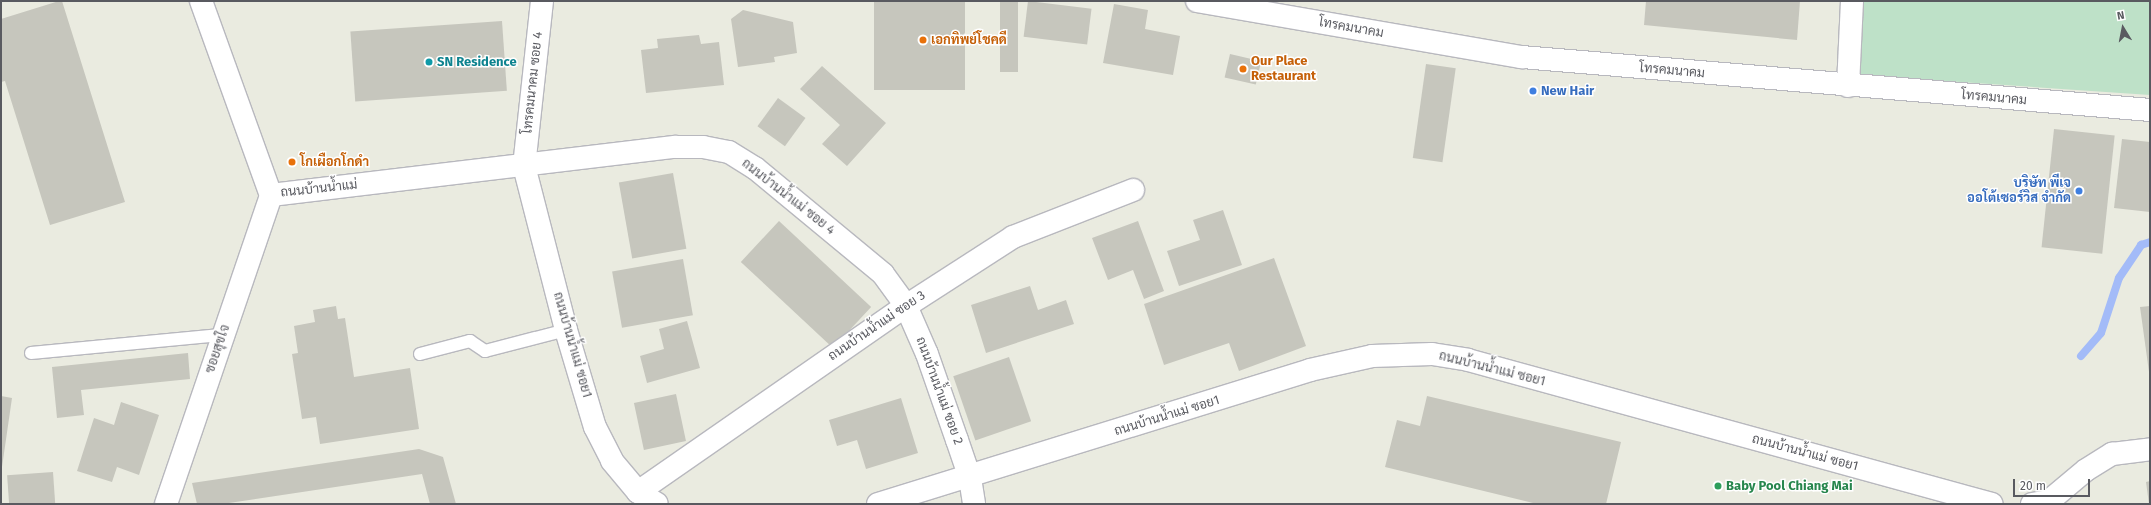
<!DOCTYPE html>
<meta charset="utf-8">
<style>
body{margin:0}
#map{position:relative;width:2151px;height:505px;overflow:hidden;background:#eaebe0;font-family:"Fira Sans",Sarabun,sans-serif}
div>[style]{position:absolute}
.green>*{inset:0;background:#bee1c8}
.stream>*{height:8px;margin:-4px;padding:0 4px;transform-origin:4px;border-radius:4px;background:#a3bbf8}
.building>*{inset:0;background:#c6c6bd;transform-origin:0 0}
.roads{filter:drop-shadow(1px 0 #b8b8be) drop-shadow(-1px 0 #b8b8be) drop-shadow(0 1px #b8b8be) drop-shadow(0 -1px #b8b8be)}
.service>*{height:12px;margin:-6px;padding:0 6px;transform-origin:6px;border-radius:6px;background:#fff}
.minor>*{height:22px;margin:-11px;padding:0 11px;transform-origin:11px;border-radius:11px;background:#fff}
.dots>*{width:11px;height:11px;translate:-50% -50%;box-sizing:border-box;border:2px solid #fff;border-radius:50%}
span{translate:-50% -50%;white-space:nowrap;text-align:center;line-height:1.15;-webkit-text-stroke:3px #fff;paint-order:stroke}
.street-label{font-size:13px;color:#595a60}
.food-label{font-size:13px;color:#c56008;font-weight:700}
.left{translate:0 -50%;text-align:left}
.culture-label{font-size:13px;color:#0d838f;font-weight:700}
.shop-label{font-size:13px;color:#366cbe;font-weight:700}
.right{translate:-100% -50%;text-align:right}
.leisure-label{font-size:13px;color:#27864d;font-weight:700}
.frame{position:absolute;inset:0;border:2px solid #595a60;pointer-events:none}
.north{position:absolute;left:2103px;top:8px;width:40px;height:40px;-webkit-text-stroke:3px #fff;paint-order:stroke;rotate:350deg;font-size:11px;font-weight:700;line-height:16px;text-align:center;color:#595a60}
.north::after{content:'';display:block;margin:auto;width:14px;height:18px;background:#595a60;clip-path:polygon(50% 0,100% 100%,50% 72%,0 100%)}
.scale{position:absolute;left:2013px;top:479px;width:77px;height:18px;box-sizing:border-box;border:2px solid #595a60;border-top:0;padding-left:5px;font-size:12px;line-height:14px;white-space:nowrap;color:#595a60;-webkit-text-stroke:3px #fff;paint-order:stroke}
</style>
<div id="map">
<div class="green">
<div style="clip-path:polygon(1862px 1px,2150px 1px,2150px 95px,1858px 75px)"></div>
</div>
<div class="stream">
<div style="left:2081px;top:356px;width:30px;rotate:-49deg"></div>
<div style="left:2101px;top:333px;width:58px;rotate:-71.9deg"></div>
<div style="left:2119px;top:278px;width:40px;rotate:-56deg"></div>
<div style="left:2141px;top:245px;width:9px;rotate:-18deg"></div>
</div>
<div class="building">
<div style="clip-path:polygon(59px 1px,62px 1px,125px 202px,50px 225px,5px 81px,1px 82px,1px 19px)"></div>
<div style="left:874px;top:1px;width:91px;height:89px"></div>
<div style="left:1000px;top:1px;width:18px;height:71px"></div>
<div style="left:1028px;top:1px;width:64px;height:36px;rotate:7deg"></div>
<div style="clip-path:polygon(1646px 1px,1800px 1px,1797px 40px,1644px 25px)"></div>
<div style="clip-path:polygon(1114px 4px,1148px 10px,1145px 29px,1180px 36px,1173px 75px,1103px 63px)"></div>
<div style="clip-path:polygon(743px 10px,793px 22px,797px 53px,774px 57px,775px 62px,738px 67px,731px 19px)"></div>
<div style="left:502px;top:21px;width:70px;height:152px;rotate:86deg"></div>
<div style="clip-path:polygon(699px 35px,701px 44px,719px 42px,724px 85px,646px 93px,641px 50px,658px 48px,657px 39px)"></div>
<div style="left:1230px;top:54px;width:32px;height:24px;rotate:13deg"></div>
<div style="left:1426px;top:64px;width:30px;height:95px;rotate:8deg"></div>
<div style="clip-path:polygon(822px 66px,886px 123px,847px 166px,822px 144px,840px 125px,800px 89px)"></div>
<div style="left:778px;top:98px;width:34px;height:35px;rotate:36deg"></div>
<div style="left:2054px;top:129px;width:61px;height:119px;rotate:6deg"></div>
<div style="clip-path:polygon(2122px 139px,2150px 142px,2150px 212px,2114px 208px)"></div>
<div style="left:673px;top:173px;width:77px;height:55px;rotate:80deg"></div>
<div style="clip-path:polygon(1223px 210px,1242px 265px,1179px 286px,1167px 251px,1200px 240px,1193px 220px)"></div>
<div style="left:779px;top:221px;width:126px;height:56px;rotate:43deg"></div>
<div style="clip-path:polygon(1138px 221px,1164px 291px,1144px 299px,1133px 270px,1108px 280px,1092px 238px)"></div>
<div style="clip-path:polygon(1274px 258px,1306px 346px,1239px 371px,1229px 343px,1164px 365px,1144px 304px)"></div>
<div style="left:683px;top:259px;width:57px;height:72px;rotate:80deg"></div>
<div style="clip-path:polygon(1030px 286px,1038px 310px,1066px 300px,1074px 324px,986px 353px,971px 305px)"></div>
<div style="clip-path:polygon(336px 306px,338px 319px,345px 318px,354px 377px,410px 368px,419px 429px,320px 444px,316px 417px,302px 419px,292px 354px,298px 353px,294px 326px,315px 322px,313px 310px)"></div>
<div style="clip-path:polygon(2150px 306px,2150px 372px,2149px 372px,2140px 307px)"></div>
<div style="clip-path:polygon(687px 321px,700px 368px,647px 383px,640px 356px,664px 349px,659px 329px)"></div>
<div style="clip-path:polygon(188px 353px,190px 379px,81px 390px,84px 415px,57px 418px,52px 367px)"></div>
<div style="left:1009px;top:357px;width:68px;height:59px;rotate:71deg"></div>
<div style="left:676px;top:394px;width:48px;height:43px;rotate:78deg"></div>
<div style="clip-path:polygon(1px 396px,12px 398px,2px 467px,1px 467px)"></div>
<div style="clip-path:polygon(1427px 396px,1621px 442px,1606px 504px,1537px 504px,1385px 467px,1397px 420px,1420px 426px)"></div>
<div style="clip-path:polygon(901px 398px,918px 453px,866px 469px,857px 440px,837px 446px,829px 420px)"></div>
<div style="clip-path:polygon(121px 402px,159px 415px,139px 475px,117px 467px,112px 482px,77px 471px,94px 418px,114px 425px)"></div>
<div style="clip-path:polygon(419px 449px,443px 457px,456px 504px,430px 504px,422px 474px,222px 504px,197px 504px,192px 483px)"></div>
<div style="left:53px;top:472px;width:32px;height:46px;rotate:86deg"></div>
<div style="clip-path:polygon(2150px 481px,2150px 504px,2149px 504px,2146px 482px)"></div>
</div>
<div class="roads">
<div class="service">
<div style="left:31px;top:353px;width:193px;rotate:-5.4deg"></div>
<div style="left:420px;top:354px;width:52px;rotate:-14.6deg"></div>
<div style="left:470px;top:341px;width:18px;rotate:34deg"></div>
<div style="left:485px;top:351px;width:84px;rotate:-14.5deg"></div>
</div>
<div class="minor">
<div style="left:201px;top:1px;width:206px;rotate:70.2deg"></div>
<div style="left:542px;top:1px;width:166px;rotate:96.2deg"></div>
<div style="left:524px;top:166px;width:169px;rotate:75.6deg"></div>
<div style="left:566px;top:330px;width:101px;rotate:73.4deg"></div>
<div style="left:595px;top:427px;width:38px;rotate:63deg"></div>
<div style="left:612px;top:461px;width:40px;rotate:50deg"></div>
<div style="left:638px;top:492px;width:22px;rotate:32deg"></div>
<div style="left:1197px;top:1px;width:330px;rotate:9.8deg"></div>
<div style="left:1522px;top:57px;width:630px;rotate:4.82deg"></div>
<div style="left:1848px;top:86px;width:85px;rotate:-87.3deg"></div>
<div style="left:271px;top:195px;width:408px;rotate:-6.8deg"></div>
<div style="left:676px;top:147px;width:27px"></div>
<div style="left:703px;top:147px;width:26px;rotate:11deg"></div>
<div style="left:729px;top:152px;width:31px;rotate:32deg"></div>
<div style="left:755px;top:168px;width:166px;rotate:39.6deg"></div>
<div style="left:883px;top:274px;width:39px;rotate:54deg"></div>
<div style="left:906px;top:306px;width:52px;rotate:66.4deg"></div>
<div style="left:927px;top:354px;width:91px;rotate:70.8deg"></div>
<div style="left:957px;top:440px;width:40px;rotate:71.1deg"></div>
<div style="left:970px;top:478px;width:26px;rotate:81deg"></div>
<div style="left:638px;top:492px;width:326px;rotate:-34.8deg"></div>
<div style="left:906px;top:306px;width:127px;rotate:-32.8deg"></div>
<div style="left:1013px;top:237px;width:129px;rotate:-21.4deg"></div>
<div style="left:166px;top:504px;width:326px;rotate:-71.2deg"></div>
<div style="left:878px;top:504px;width:452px;rotate:-17.2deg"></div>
<div style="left:1310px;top:370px;width:64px;rotate:-12.7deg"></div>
<div style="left:1372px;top:356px;width:60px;rotate:-1.9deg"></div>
<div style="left:1432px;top:354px;width:36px;rotate:9deg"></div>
<div style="left:1468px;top:360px;width:543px;rotate:15.37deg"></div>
<div style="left:2032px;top:504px;width:17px;rotate:-10deg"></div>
<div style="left:2049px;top:501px;width:48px;rotate:-40deg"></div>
<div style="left:2086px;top:470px;width:31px;rotate:-32deg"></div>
<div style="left:2112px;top:454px;width:38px;rotate:-7deg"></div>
</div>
</div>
<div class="dots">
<div style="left:923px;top:40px;background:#e8710a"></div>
<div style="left:429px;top:62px;background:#0f9aa8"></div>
<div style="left:1243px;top:69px;background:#e8710a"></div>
<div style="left:1533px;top:91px;background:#3f7fe0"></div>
<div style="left:292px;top:162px;background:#e8710a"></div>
<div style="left:2079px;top:191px;background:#3f7fe0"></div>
<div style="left:1718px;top:486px;background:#2e9e5b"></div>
</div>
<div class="street-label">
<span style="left:1351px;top:28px;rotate:10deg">โทรคมนาคม</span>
<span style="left:1672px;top:71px;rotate:5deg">โทรคมนาคม</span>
<span style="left:533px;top:83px;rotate:-84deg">โทรคมนาคม ซอย 4</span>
<span style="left:1994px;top:98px;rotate:5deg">โทรคมนาคม</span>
<span style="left:319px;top:189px;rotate:-6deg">ถนนบ้านน้ำแม่</span>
<span style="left:788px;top:197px;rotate:38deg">ถนนบ้านน้ำแม่ ซอย 4</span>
<span style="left:877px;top:326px;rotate:-34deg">ถนนบ้านน้ำแม่ ซอย 3</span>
<span style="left:572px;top:345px;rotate:74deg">ถนนบ้านน้ำแม่ ซอย1</span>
<span style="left:218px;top:349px;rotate:-71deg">ซอยสุขใจ</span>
<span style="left:1492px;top:369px;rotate:14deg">ถนนบ้านน้ำแม่ ซอย1</span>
<span style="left:939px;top:391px;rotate:70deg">ถนนบ้านน้ำแม่ ซอย 2</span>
<span style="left:1167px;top:416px;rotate:-17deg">ถนนบ้านน้ำแม่ ซอย1</span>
<span style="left:1805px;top:453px;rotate:15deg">ถนนบ้านน้ำแม่ ซอย1</span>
</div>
<div class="food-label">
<span class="left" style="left:931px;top:40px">เอกทิพย์โชคดี</span>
<span class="left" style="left:1251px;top:69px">Our Place<br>Restaurant</span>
<span class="left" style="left:300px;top:162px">โกเผือกโกดำ</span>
</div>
<div class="culture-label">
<span class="left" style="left:437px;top:62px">SN Residence</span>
</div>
<div class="shop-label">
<span class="left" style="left:1541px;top:91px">New Hair</span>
<span class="right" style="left:2071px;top:191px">บริษัท พีเจ<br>ออโต้เซอร์วิส จำกัด</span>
</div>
<div class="leisure-label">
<span class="left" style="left:1726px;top:486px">Baby Pool Chiang Mai</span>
</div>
<div class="frame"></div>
<div class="north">N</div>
<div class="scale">20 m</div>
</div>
